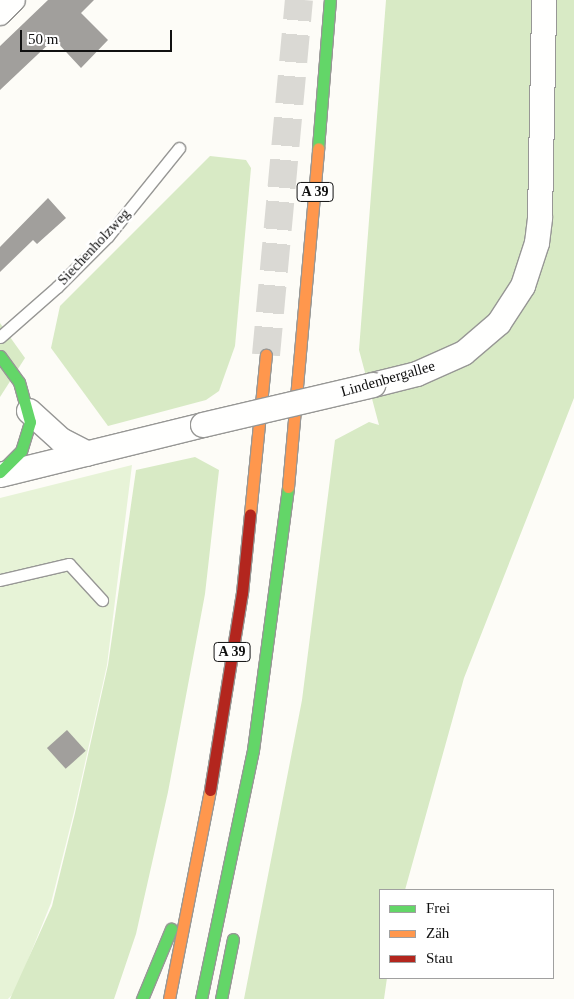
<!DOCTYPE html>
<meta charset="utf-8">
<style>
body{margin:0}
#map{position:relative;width:574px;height:999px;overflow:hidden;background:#fdfcf7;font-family:"Times New Roman",serif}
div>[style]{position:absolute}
.green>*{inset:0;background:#e7f3d7}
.forest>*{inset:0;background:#d8eac5}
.building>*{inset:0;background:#a19f9c;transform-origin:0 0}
.highway-tunnel>*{height:28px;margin-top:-14px;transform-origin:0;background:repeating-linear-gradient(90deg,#dad9d4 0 28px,transparent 0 42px)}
.roads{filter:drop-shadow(1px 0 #979795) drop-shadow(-1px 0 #979795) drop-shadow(0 1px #979795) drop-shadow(0 -1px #979795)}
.lane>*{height:11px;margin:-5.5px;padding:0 5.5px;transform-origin:5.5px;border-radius:5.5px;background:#fffffe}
.street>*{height:24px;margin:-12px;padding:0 12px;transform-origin:12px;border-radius:12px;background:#fffffe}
.fast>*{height:11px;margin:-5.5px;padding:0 5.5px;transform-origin:5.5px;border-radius:5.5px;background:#63d668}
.slow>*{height:11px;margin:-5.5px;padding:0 5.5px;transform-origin:5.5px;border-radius:5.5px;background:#ff974d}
.jam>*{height:11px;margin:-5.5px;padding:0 5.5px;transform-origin:5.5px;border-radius:5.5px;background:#b3261e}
.bridges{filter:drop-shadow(1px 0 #979795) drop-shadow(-1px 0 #979795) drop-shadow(0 1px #979795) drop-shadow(0 -1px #979795)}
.street-bridge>*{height:24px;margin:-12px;padding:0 12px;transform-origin:12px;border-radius:12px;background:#fffffe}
span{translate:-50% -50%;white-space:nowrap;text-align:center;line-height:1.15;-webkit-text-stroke:5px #fff;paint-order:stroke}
.shield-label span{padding:1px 4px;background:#fff;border:1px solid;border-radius:4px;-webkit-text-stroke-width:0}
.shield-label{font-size:14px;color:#111;font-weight:700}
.street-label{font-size:15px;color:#111}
.legend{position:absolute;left:379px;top:889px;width:175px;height:90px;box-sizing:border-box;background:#fff;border:1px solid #a0a0a0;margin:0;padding:6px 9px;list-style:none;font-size:15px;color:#111}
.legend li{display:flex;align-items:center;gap:10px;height:25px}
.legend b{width:25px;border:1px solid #a0a0a0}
.scale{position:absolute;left:20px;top:30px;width:152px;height:22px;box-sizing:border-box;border:2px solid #111;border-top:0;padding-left:6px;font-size:15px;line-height:18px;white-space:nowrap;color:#111;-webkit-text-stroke:4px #fff;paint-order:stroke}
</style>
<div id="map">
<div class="green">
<div style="clip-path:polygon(132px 465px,107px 665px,74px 812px,51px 903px,15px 992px,8px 999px,0 999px,0 498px)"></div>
</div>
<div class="forest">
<div style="clip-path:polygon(386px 0,574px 0,574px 398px,464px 678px,405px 890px,380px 890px,380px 978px,387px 978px,384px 999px,244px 999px,302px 700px,335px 440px,369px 422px,379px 425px,359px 350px)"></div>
<div style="clip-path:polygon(210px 156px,246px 160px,251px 168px,235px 346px,219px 391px,206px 400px,108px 426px,51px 348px,60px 306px)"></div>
<div style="clip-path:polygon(0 323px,25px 358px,0 397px)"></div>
<div style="clip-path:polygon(195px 457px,219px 470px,205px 594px,168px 792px,136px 934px,114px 999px,10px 999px,52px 906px,75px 813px,108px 665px,136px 470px)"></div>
</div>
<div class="building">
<div style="clip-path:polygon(48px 0,94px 0,81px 13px,108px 40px,81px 68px,54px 39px,0 90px,0 46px)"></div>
<div style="clip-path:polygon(48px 198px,66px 218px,37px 244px,33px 240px,0 272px,0 247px)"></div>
<div style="left:67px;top:730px;width:28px;height:27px;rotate:48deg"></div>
</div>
<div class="highway-tunnel">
<div style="left:266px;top:355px;width:357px;rotate:-84.7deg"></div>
</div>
<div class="roads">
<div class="lane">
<div style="left:0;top:337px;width:76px;rotate:-41.3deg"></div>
<div style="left:57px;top:287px;width:72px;rotate:-45deg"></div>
<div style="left:108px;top:236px;width:113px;rotate:-51.1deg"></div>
<div style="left:0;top:580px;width:71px;rotate:-13.1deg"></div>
<div style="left:69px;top:564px;width:49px;rotate:47.5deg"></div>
</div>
<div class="street">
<div style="left:0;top:13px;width:18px;rotate:-45deg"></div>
<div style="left:373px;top:385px;width:45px;rotate:-14deg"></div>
<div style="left:417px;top:374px;width:51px;rotate:-24.1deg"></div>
<div style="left:464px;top:353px;width:46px;rotate:-40.6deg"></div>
<div style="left:499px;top:323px;width:44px;rotate:-57deg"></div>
<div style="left:523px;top:286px;width:45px;rotate:-72deg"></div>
<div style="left:537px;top:243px;width:26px;rotate:-83deg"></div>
<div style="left:540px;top:217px;width:217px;rotate:-88.9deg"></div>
<div style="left:29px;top:411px;width:43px;rotate:42.2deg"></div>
<div style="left:61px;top:440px;width:30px;rotate:27deg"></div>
<div style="left:0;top:475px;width:209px;rotate:-13.8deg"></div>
</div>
<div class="fast">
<div style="left:318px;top:148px;width:148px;rotate:-85.4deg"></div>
<div style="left:0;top:356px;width:32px;rotate:54deg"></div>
<div style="left:19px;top:382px;width:41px;rotate:74.6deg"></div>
<div style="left:30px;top:422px;width:30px;rotate:107deg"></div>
<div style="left:21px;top:451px;width:30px;rotate:135deg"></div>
<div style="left:142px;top:999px;width:76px;rotate:-67.5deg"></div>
<div style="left:201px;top:999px;width:254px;rotate:-78.2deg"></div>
<div style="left:253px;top:750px;width:265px;rotate:-82.4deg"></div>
<div style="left:221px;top:999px;width:61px;rotate:-78.7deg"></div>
</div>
<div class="slow">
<div style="left:288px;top:487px;width:340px;rotate:-84.9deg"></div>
<div style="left:250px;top:514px;width:160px;rotate:-84.3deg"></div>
<div style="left:169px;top:999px;width:213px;rotate:-78.9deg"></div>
</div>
<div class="jam">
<div style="left:210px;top:790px;width:200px;rotate:-80.8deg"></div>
<div style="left:242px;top:593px;width:79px;rotate:-84.2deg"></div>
</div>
</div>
<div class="bridges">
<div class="street-bridge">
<div style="left:203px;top:425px;width:175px;rotate:-13.2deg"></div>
</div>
</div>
<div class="shield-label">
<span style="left:315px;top:192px">A 39</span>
<span style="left:232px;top:652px">A 39</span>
</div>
<div class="street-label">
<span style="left:94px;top:247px;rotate:-47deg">Siechenholzweg</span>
<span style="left:388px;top:379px;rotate:-16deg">Lindenbergallee</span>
</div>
<ul class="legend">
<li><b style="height:6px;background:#63d668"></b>Frei</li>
<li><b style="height:6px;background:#ff974d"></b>Zäh</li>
<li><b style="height:6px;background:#b3261e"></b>Stau</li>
</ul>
<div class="scale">50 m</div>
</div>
